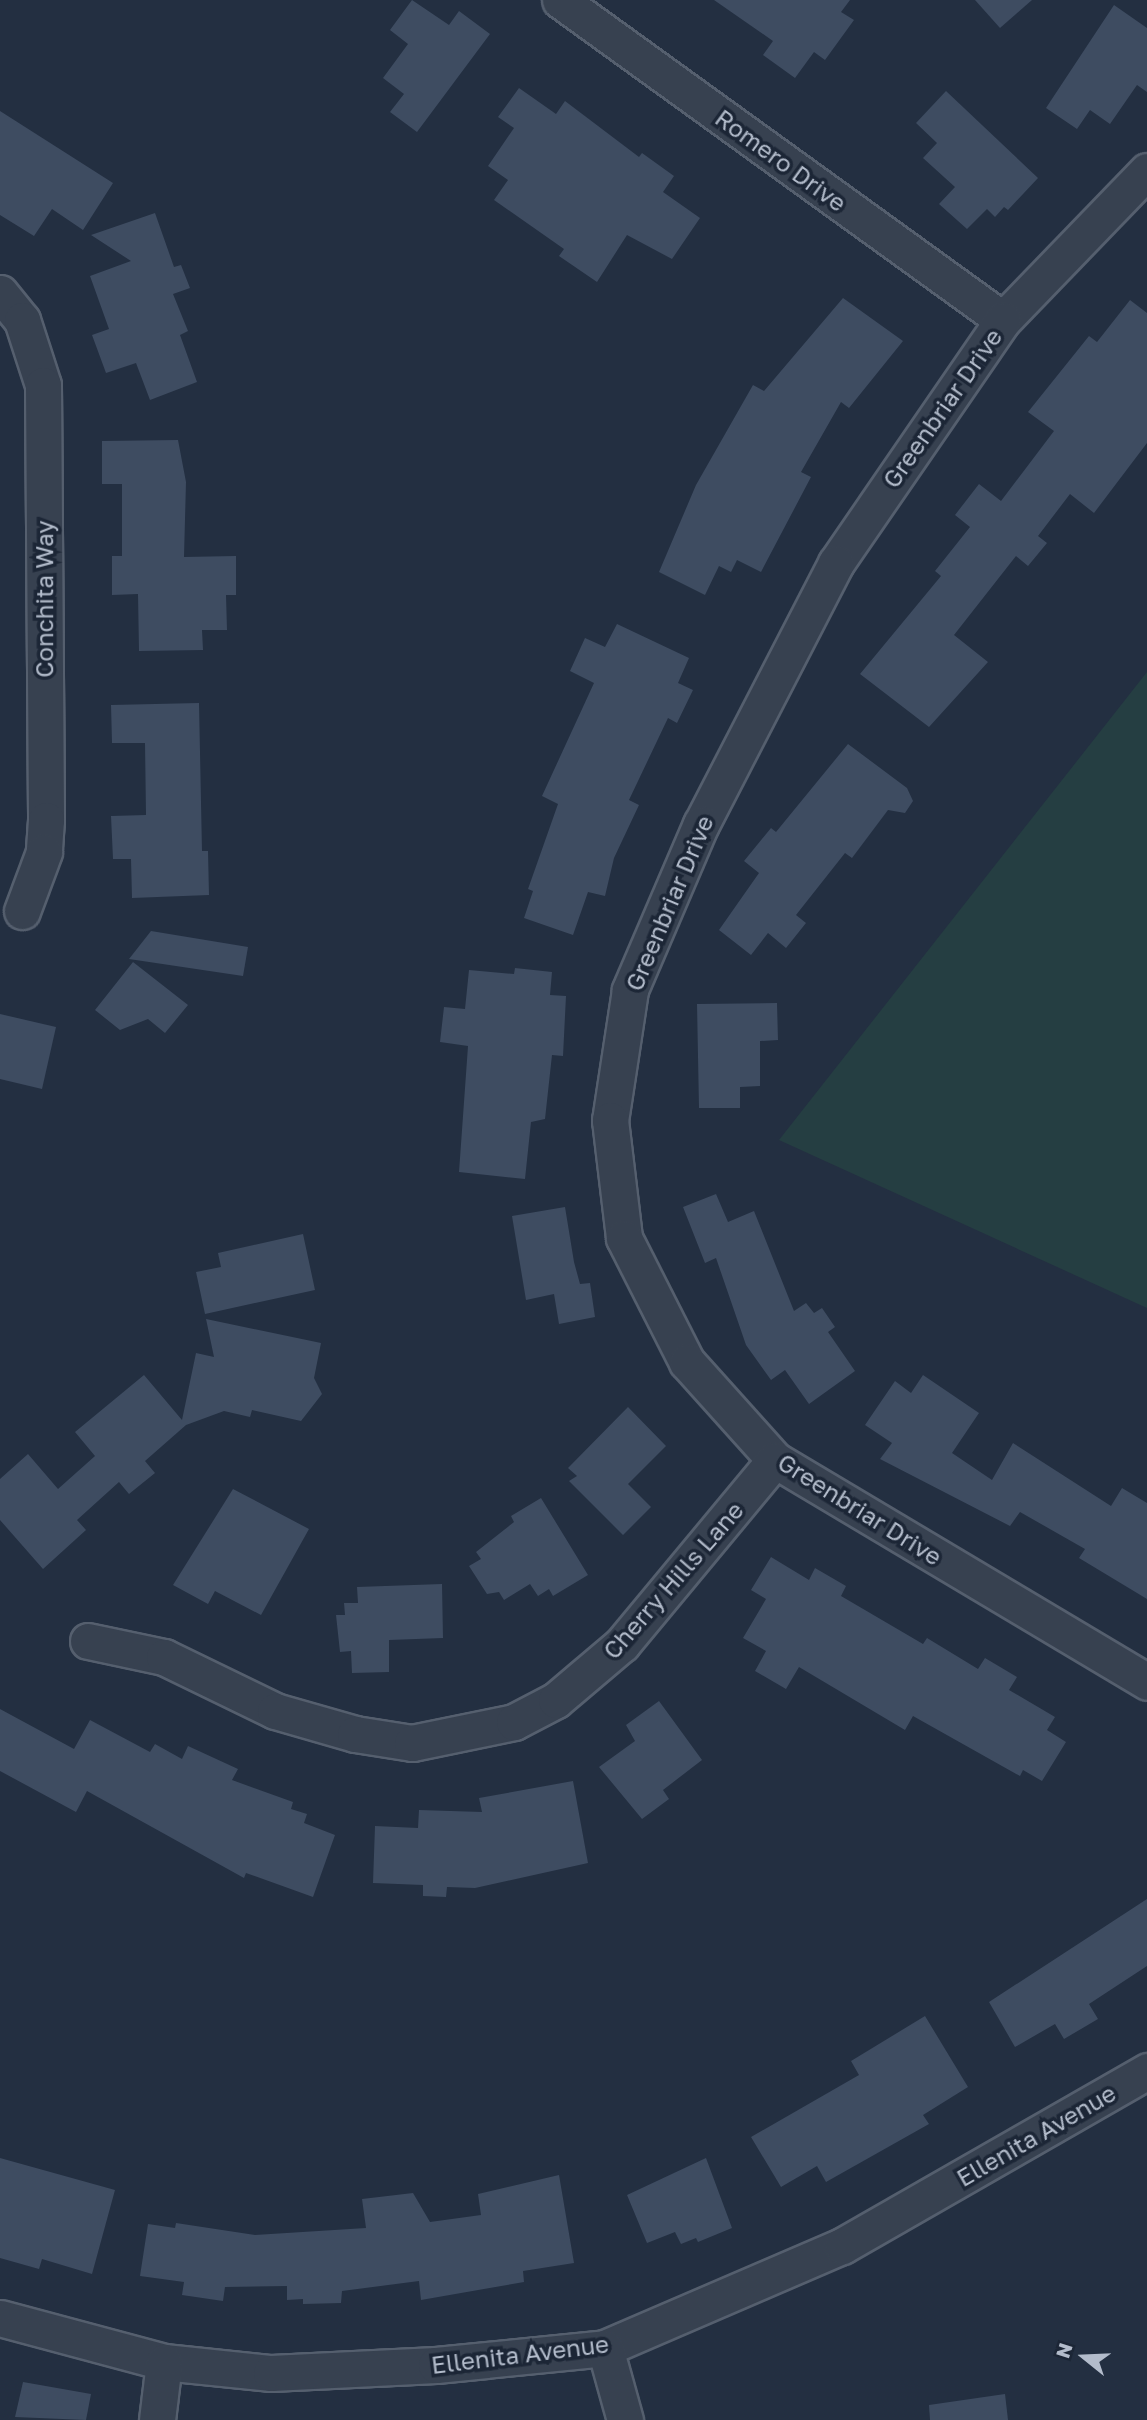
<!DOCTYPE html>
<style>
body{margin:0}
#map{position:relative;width:1147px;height:2420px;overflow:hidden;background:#232f41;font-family:"Golos Text",sans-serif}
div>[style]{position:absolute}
.green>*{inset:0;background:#253e42}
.building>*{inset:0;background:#3e4c61}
.roads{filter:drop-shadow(2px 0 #555f6e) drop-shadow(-2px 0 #555f6e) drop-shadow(0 2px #555f6e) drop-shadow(0 -2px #555f6e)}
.street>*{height:35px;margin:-17.5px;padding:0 17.5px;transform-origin:17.5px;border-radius:17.5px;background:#374150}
span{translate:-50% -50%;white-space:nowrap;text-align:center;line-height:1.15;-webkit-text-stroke:7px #1c2636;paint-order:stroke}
.street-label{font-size:24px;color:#b3bccb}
.north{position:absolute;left:1049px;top:2322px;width:70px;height:70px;-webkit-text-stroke:5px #1c2636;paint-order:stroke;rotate:288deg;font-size:19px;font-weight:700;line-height:28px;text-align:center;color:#b3bccb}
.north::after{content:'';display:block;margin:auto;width:24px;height:32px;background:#b3bccb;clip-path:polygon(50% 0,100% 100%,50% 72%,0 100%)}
</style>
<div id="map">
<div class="green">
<div style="clip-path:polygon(1147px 672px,1147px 1308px,779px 1140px)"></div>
</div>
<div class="building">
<div style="clip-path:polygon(412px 0,449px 25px,459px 11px,490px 34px,417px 132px,390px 112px,404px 94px,383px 78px,408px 44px,390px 30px)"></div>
<div style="clip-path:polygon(714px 0,850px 0,841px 12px,854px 20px,825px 60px,814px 52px,795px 78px,763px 55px,773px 41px)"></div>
<div style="clip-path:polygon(975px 0,1032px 0,1000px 28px)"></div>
<div style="clip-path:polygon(1114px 5px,1147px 28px,1147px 92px,1137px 85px,1110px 124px,1090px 110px,1077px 129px,1046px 108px)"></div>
<div style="clip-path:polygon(519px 88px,556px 114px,565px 101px,639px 157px,642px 153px,674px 176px,663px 192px,700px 218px,672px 259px,627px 235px,597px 282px,559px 256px,564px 249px,494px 200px,508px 180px,488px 166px,514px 128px,498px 117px)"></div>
<div style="clip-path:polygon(946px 91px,1038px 178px,1008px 210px,1004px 207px,995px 217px,987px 209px,967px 229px,939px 204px,955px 187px,923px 158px,937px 143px,916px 123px)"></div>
<div style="clip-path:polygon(0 111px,113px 183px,83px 230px,52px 209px,34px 236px,0 215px)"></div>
<div style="clip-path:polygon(155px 213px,174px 267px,181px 265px,190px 288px,173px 294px,188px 331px,180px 335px,197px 382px,150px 400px,136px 363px,106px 373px,92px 335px,109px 329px,90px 276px,131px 261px,91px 235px)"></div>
<div style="clip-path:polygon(843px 298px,903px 341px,849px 408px,841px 402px,801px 472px,811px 477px,761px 572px,737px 560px,731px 572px,719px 566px,705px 595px,659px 572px,696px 485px,753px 385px,764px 391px)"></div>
<div style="clip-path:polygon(1130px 300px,1147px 313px,1147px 443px,1094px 513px,1070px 494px,1038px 536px,1047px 543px,1028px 566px,1016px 556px,954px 635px,988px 662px,929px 727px,860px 674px,941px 576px,935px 571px,970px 527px,955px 515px,979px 484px,1001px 501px,1054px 431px,1028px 412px,1089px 336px,1097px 342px)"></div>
<div style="clip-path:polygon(178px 440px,186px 482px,184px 557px,236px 556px,236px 595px,226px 595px,227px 630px,202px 630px,203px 650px,139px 651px,138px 594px,112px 595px,112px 556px,122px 556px,122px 484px,102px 484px,102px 441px)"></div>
<div style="clip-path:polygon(617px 624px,689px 658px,678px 683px,693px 690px,677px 723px,668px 718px,629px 800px,639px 805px,614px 858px,605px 896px,588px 892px,573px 935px,524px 918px,533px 891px,528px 889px,558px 804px,542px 796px,594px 683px,570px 671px,585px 638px,605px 647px)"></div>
<div style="clip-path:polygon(199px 703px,202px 851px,208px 851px,209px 895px,132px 898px,131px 859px,113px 859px,111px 816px,146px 815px,145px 743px,112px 743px,111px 705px)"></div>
<div style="clip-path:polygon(848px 744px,907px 788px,913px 801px,905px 813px,888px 810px,852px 858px,845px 853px,796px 915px,806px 923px,786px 948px,768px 933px,751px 955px,719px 930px,759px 873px,744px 861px,771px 828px,776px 832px)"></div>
<div style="clip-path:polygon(151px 931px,248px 947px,243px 976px,129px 959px)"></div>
<div style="clip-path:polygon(133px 962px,188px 1005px,165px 1033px,148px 1019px,120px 1030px,95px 1010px)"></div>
<div style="clip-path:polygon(515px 968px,552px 972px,550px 995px,566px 996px,563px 1056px,552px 1055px,545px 1119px,531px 1122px,525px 1179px,459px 1172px,468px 1046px,440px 1042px,444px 1007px,465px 1009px,469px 970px,514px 974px)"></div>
<div style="clip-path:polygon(777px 1003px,778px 1040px,760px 1041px,760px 1086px,740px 1087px,740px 1108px,699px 1108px,697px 1004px)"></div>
<div style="clip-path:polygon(0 1014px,56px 1027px,42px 1089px,0 1079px)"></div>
<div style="clip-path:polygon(716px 1194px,728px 1222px,754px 1211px,794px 1311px,806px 1303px,814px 1313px,822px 1308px,835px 1327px,828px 1332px,855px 1371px,809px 1404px,785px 1370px,771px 1380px,746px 1345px,716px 1258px,705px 1263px,683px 1207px)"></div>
<div style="clip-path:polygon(565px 1207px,574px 1262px,580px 1284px,590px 1283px,595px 1317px,559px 1324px,554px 1294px,526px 1300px,512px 1216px)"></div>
<div style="clip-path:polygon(303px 1234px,315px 1290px,205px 1314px,196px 1272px,221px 1267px,218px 1253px)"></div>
<div style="clip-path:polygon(206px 1319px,321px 1343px,314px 1378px,322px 1394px,301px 1421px,252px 1410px,250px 1417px,224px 1411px,186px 1425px,145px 1461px,155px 1473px,129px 1494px,119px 1482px,77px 1520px,86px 1530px,43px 1569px,0 1520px,0 1479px,28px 1454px,58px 1489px,95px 1456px,75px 1432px,144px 1375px,182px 1420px,196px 1353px,214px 1357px)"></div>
<div style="clip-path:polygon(923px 1375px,979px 1413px,952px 1453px,992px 1480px,1013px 1443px,1111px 1506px,1122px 1488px,1147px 1503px,1147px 1599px,1079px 1558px,1085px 1549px,1020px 1512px,1010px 1526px,880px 1459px,892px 1443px,865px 1425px,895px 1381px,911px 1393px)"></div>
<div style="clip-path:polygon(628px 1407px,666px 1446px,628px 1484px,651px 1507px,623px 1535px,569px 1481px,577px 1476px,568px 1468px)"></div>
<div style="clip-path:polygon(233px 1489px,309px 1529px,261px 1615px,215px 1591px,208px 1604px,173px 1585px)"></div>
<div style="clip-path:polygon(541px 1498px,588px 1575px,553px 1596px,549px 1589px,538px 1596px,530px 1584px,504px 1600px,499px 1592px,487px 1594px,469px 1566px,481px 1559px,476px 1552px,514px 1522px,511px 1516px)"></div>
<div style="clip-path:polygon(771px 1557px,809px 1580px,815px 1568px,846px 1586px,841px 1596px,923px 1644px,927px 1638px,978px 1669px,985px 1658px,1017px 1677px,1009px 1690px,1055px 1717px,1047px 1730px,1066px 1742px,1042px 1781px,1023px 1770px,1020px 1776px,913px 1716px,905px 1730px,799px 1667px,786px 1689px,755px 1671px,766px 1651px,743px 1638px,766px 1599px,751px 1590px)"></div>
<div style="clip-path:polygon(442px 1584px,443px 1638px,389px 1640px,389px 1672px,352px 1673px,351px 1651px,340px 1652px,336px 1615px,345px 1615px,344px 1603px,358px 1603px,357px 1587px)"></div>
<div style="clip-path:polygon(659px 1701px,702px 1760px,663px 1790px,669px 1799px,642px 1819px,599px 1767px,635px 1741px,626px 1725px)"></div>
<div style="clip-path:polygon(0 1709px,74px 1749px,90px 1720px,150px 1752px,155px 1744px,182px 1759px,188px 1746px,238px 1769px,232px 1780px,293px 1802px,291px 1809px,307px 1814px,304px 1823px,335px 1835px,313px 1897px,246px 1873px,244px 1878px,87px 1791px,76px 1812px,0 1771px)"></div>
<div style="clip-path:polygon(573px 1781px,588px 1863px,475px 1888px,447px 1887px,446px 1897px,423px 1896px,423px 1885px,373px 1883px,375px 1826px,418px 1828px,419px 1810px,482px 1812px,479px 1798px)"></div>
<div style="clip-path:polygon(1147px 1899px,1147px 1966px,1089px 2004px,1098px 2019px,1064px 2039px,1055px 2024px,1015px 2047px,989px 2002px)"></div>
<div style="clip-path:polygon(925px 2016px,968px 2087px,923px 2115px,929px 2124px,826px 2182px,817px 2166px,781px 2187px,751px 2137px,859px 2075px,851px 2061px)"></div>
<div style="clip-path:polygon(0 2158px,115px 2190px,92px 2274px,42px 2259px,39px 2269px,0 2258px)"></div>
<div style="clip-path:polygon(706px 2158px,732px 2228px,698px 2242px,696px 2238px,681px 2244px,675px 2232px,647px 2243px,627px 2195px)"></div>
<div style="clip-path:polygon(559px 2175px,574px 2263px,523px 2271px,524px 2282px,421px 2300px,419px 2281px,342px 2291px,341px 2303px,303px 2304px,303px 2299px,287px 2300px,287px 2286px,225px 2287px,223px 2301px,182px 2295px,184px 2282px,140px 2276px,148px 2224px,175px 2228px,176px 2223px,255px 2235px,366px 2228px,362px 2199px,413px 2193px,430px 2222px,481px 2215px,478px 2194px)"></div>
<div style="clip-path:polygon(23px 2382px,91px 2394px,86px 2420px,15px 2417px)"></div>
<div style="clip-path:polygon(1005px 2394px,1008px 2420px,930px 2420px,929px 2405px)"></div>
</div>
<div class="roads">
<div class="street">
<div style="left:560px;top:0;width:546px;rotate:35.84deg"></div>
<div style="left:1147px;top:171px;width:207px;rotate:134deg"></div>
<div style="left:1003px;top:320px;width:295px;rotate:124.5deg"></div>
<div style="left:836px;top:563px;width:294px;rotate:117.3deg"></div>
<div style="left:701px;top:824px;width:181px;rotate:113.2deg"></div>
<div style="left:630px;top:990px;width:132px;rotate:98.7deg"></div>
<div style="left:610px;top:1120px;width:119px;rotate:83.2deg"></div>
<div style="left:624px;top:1238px;width:139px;rotate:63.1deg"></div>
<div style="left:687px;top:1362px;width:132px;rotate:48.1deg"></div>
<div style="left:775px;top:1460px;width:433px;rotate:30.8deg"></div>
<div style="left:0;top:293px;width:35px;rotate:51deg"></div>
<div style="left:22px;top:320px;width:68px;rotate:72.1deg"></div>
<div style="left:43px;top:385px;width:435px;rotate:89.6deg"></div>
<div style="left:46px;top:820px;width:32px;rotate:94deg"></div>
<div style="left:44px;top:852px;width:63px;rotate:110.4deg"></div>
<div style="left:88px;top:1641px;width:78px;rotate:11.9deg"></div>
<div style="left:164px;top:1657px;width:123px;rotate:25.9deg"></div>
<div style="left:275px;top:1711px;width:83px;rotate:16deg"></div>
<div style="left:355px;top:1734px;width:58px;rotate:9deg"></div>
<div style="left:412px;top:1743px;width:104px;rotate:-11.6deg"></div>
<div style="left:514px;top:1722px;width:47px;rotate:-27.6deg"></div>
<div style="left:556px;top:1700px;width:87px;rotate:-40.3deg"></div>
<div style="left:622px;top:1644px;width:239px;rotate:-50.3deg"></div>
<div style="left:0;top:2318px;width:170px;rotate:15deg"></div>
<div style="left:164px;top:2362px;width:108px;rotate:5.9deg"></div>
<div style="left:271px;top:2373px;width:165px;rotate:-2.8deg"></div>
<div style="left:436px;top:2365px;width:170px;rotate:-5.7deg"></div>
<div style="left:605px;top:2348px;width:258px;rotate:-23.3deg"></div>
<div style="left:842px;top:2246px;width:352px;rotate:-29.8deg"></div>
<div style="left:605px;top:2348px;width:75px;rotate:74.5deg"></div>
<div style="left:157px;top:2420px;width:58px;rotate:-83.1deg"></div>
</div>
</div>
<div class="street-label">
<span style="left:781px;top:160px;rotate:36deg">Romero Drive</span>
<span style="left:942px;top:408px;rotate:-55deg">Greenbriar Drive</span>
<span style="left:44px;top:599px;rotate:-90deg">Conchita Way</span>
<span style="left:669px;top:903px;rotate:-67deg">Greenbriar Drive</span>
<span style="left:860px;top:1509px;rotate:32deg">Greenbriar Drive</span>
<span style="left:673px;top:1580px;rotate:-49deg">Cherry Hills Lane</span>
<span style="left:1036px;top:2135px;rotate:-30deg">Ellenita Avenue</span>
<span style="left:520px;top:2354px;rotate:-7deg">Ellenita Avenue</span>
</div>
<div class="north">N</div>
</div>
